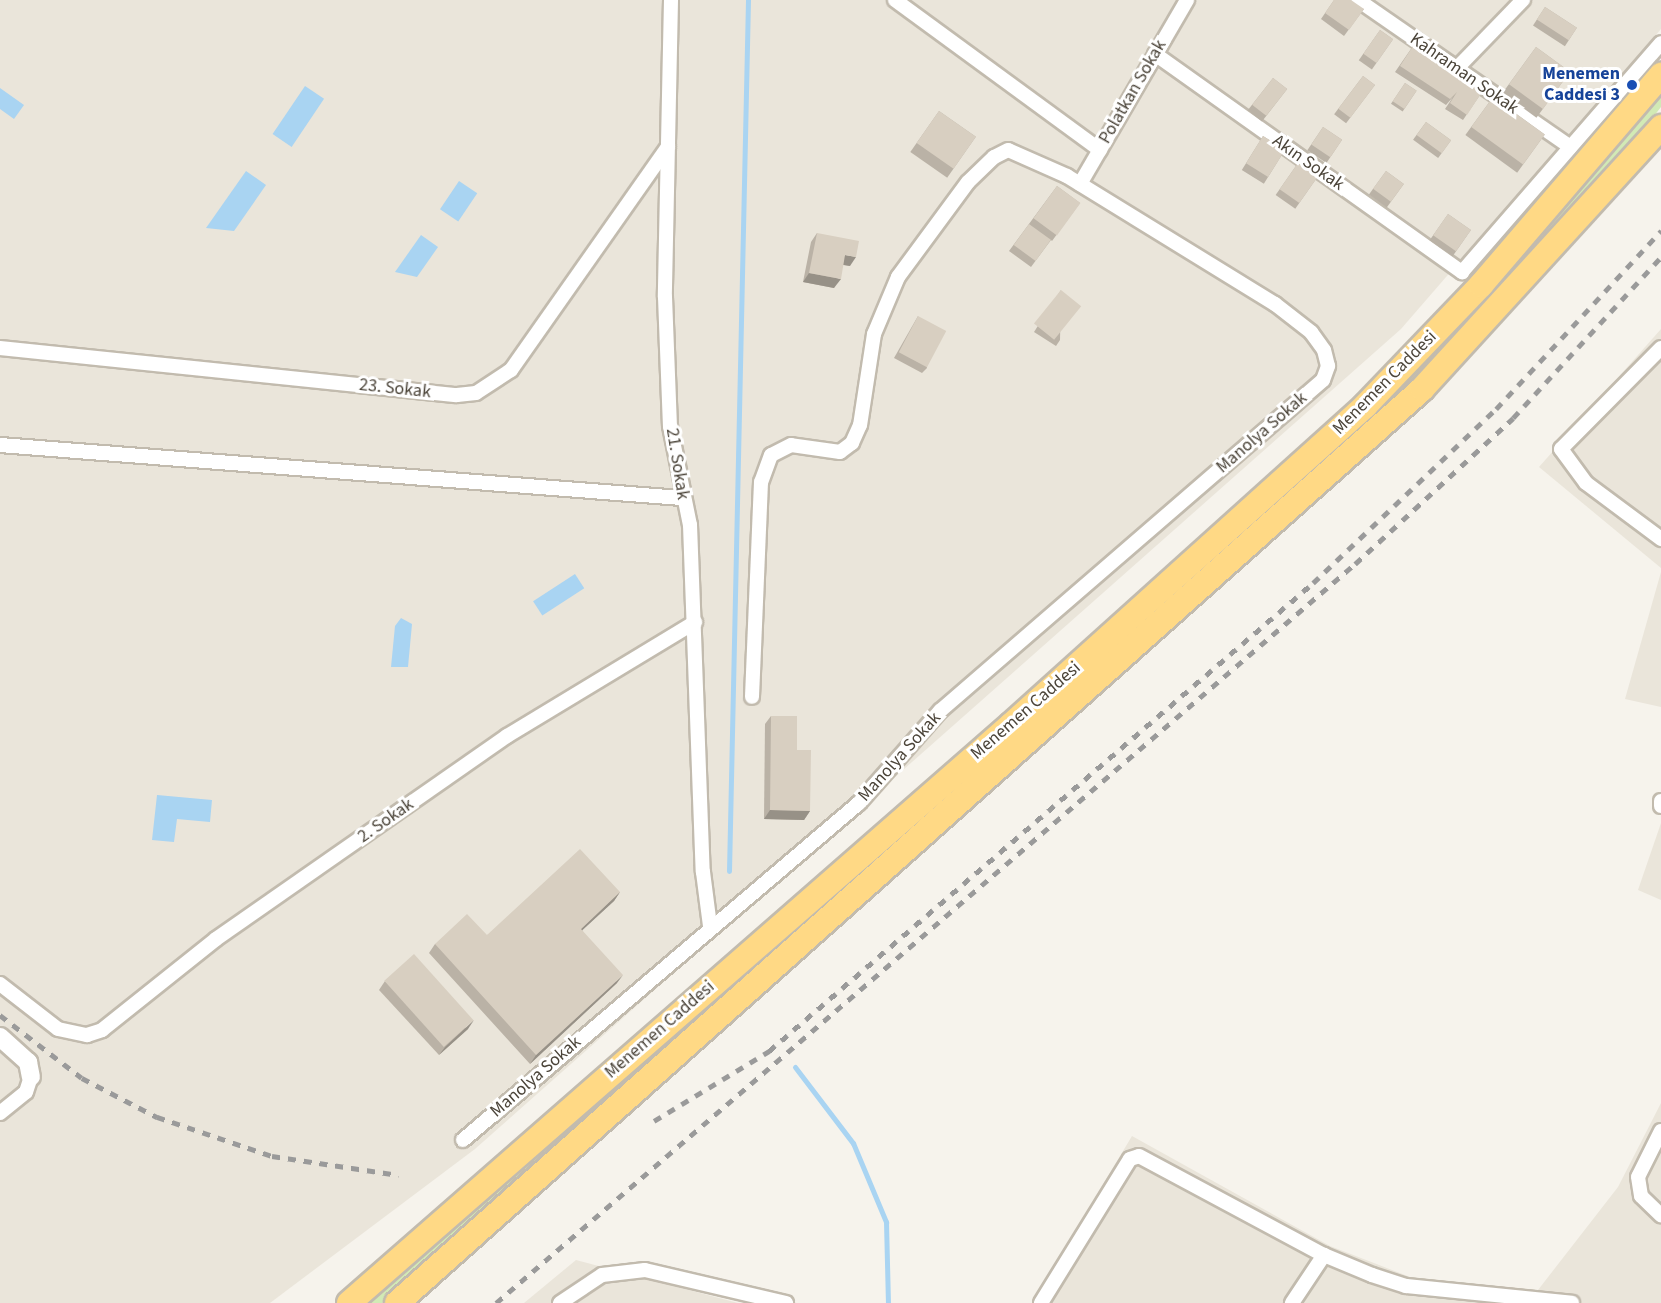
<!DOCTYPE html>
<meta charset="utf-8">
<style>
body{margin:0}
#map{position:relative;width:1661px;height:1303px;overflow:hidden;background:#f6f3ec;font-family:"Source Sans 3",sans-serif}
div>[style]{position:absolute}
.residential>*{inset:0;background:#eae5da}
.green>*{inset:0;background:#d2eab5}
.water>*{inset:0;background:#a9d4f2;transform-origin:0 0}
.stream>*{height:5px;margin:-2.5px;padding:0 2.5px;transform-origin:2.5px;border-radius:2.5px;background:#a9d4f2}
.roads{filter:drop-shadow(2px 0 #c2bbae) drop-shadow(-2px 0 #c2bbae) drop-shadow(0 2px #c2bbae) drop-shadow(0 -2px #c2bbae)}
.minor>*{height:14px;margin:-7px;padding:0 7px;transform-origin:7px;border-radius:7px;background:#fff}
.tertiary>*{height:18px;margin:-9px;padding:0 9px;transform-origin:9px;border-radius:9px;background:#fff}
.trunk>*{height:24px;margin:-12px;padding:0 12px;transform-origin:12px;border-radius:12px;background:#ffd985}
.rail>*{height:4.5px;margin-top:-2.25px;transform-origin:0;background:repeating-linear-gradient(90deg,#9a9a9a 0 8px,transparent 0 16px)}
.wall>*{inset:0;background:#bab2a6;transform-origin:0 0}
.shaded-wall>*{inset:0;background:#979187}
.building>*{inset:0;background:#d8cfc1;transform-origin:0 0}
.dots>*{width:16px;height:16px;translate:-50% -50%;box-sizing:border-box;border:3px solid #fff;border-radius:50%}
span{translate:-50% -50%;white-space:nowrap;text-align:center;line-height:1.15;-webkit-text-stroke:6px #fff;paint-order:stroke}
.street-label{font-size:18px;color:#4b4439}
.transit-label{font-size:18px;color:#164399;font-weight:700}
.right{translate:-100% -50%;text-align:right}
</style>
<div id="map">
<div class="residential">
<div style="clip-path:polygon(0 0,1661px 0,1661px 29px,1401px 329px,475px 1149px,270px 1303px,0 1303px)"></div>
<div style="clip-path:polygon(1661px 329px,1661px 568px,1539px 467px)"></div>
<div style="clip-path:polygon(1661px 572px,1661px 707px,1625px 699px)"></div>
<div style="clip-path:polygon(1661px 823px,1661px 900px,1638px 890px)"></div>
<div style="clip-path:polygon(1661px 1103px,1661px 1303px,1032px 1303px,1132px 1136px,1330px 1246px,1410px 1277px,1538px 1290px,1618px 1187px)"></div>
<div style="clip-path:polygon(576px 1260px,738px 1303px,524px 1303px)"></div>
</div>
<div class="green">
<div style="clip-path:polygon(1661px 96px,1661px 107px,1643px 130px,1412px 386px,1040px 726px,382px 1303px,369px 1303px,1295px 489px,1534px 245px)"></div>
</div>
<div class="water">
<div style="left:305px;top:86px;width:23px;height:58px;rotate:34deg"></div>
<div style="clip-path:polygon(0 88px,24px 105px,14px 119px,0 109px)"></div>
<div style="clip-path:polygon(246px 171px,266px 185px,234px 231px,206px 228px)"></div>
<div style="left:459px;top:181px;width:22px;height:34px;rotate:34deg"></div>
<div style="clip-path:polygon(421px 235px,438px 247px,417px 277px,395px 272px)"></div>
<div style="left:575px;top:574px;width:17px;height:50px;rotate:57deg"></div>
<div style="clip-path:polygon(401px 618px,412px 624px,408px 667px,391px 667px,395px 626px)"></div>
<div style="clip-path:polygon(157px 795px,212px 800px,210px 822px,177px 819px,174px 842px,152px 840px)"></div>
</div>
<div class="stream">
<div style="left:729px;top:871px;width:871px;rotate:-88.75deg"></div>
<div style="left:795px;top:1067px;width:96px;rotate:52.7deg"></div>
<div style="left:853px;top:1143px;width:86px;rotate:67.3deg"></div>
<div style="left:886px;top:1222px;width:81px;rotate:88.6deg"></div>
</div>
<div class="roads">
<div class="minor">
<div style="left:671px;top:0;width:297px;rotate:91.2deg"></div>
<div style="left:665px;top:297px;width:129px;rotate:87.8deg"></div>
<div style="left:670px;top:426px;width:101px;rotate:78.6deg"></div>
<div style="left:690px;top:525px;width:347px;rotate:87.9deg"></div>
<div style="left:703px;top:872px;width:54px;rotate:82.6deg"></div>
<div style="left:895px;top:0;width:254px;rotate:36.2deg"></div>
<div style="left:1358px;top:0;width:258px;rotate:34.7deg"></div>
<div style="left:1155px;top:54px;width:377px;rotate:35.4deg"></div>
<div style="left:1462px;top:272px;width:303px;rotate:-49deg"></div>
<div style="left:1457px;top:68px;width:95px;rotate:-45.9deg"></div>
<div style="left:1080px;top:184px;width:213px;rotate:-59.8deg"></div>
<div style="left:0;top:348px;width:459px;rotate:5.9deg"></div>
<div style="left:457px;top:395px;width:19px;rotate:-6deg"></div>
<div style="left:476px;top:393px;width:42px;rotate:-33.3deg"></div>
<div style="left:511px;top:370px;width:273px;rotate:-54.9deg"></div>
<div style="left:1661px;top:348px;width:142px;rotate:134.7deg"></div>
<div style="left:1561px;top:449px;width:42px;rotate:53.7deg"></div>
<div style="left:1586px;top:483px;width:94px;rotate:36.7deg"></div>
<div style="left:0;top:445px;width:683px;rotate:4.45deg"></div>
<div style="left:1661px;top:801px;width:5px;rotate:90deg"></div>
<div style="left:0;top:984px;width:73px;rotate:37.8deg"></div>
<div style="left:58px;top:1029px;width:30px;rotate:12deg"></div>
<div style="left:87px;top:1035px;width:16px;rotate:-18deg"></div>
<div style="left:102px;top:1030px;width:146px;rotate:-38.6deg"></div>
<div style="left:216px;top:939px;width:355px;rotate:-34.9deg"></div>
<div style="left:507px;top:736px;width:220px;rotate:-31.2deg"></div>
<div style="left:0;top:1113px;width:33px;rotate:-39deg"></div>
<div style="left:26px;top:1092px;width:16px;rotate:-72deg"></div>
<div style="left:1661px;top:1131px;width:51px;rotate:116.6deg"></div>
<div style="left:1638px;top:1177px;width:19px;rotate:81deg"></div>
<div style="left:1641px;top:1196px;width:28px;rotate:44deg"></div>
<div style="left:463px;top:1140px;width:520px;rotate:-40.4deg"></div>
<div style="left:859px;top:803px;width:123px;rotate:-48.6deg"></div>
<div style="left:940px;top:711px;width:506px;rotate:-40.83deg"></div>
<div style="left:1323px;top:380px;width:15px;rotate:-70deg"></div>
<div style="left:1328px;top:366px;width:16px;rotate:-104deg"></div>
<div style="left:1324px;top:350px;width:22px;rotate:-126deg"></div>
<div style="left:1311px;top:332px;width:46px;rotate:-142.1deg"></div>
<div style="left:1275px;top:304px;width:244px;rotate:-148.4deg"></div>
<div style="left:1067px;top:176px;width:64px;rotate:-156.2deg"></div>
<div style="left:1008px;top:150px;width:16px;rotate:153deg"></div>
<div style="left:994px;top:157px;width:36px;rotate:136deg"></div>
<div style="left:968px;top:182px;width:118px;rotate:126.4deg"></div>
<div style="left:898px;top:277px;width:62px;rotate:112.8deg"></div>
<div style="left:874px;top:334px;width:92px;rotate:98.7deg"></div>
<div style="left:860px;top:425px;width:20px;rotate:114deg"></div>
<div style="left:852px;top:443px;width:15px;rotate:143deg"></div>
<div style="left:840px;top:452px;width:49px;rotate:-171.9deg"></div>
<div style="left:791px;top:445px;width:22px;rotate:153deg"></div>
<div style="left:771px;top:455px;width:29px;rotate:110deg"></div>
<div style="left:761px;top:482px;width:215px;rotate:92.4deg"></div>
<div style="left:560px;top:1303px;width:50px;rotate:-33.7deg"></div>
<div style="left:602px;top:1275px;width:43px;rotate:-6.6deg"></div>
<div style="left:645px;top:1270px;width:145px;rotate:13.2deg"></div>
<div style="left:1041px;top:1303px;width:169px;rotate:-58.3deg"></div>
<div style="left:1130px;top:1159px;width:9px;rotate:-18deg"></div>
<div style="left:1139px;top:1156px;width:210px;rotate:28.2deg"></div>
<div style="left:1324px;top:1255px;width:52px;rotate:22.6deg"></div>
<div style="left:1372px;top:1275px;width:36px;rotate:18deg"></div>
<div style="left:1406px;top:1286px;width:167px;rotate:5.8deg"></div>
<div style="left:1292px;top:1303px;width:58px;rotate:-56.3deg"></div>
</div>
<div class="tertiary">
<div style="left:0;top:1037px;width:38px;rotate:42deg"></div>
<div style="left:28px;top:1062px;width:15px;rotate:79deg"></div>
</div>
<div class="trunk">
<div style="left:349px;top:1303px;width:880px;rotate:-41.13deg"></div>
<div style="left:1012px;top:724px;width:475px;rotate:-42deg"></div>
<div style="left:1365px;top:406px;width:168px;rotate:-46.2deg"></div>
<div style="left:1481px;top:285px;width:277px;rotate:-49.4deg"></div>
<div style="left:397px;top:1303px;width:1373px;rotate:-41.72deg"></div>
<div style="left:1422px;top:389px;width:355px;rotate:-47.6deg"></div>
</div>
</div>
<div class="rail">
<div style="left:0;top:1015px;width:103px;rotate:37.5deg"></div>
<div style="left:82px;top:1078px;width:85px;rotate:27.5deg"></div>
<div style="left:157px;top:1117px;width:121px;rotate:18.7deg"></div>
<div style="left:272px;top:1156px;width:128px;rotate:8.5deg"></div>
<div style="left:654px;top:1121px;width:135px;rotate:-31.3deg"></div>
<div style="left:769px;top:1051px;width:718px;rotate:-40.71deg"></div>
<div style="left:1313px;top:583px;width:253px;rotate:-43.6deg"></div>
<div style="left:1496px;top:409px;width:243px;rotate:-47.2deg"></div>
<div style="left:496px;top:1303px;width:1133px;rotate:-40.71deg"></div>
<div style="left:1355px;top:564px;width:215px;rotate:-42.7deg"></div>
<div style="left:1513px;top:418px;width:219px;rotate:-47.4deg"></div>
</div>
<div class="wall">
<div style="clip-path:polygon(1334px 0,1364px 9px,1344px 36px,1321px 19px)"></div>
<div style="left:1545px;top:7px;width:38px;height:22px;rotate:33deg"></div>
<div style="left:1380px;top:30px;width:16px;height:37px;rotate:35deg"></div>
<div style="clip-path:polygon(1413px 46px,1482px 92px,1463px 120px,1445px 109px,1453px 97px,1446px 105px,1395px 72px)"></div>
<div style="left:1536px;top:47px;width:42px;height:57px;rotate:36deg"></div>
<div style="left:1363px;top:76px;width:15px;height:48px;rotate:37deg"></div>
<div style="left:1273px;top:78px;width:18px;height:41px;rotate:38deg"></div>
<div style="left:1405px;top:83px;width:14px;height:25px;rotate:34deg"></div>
<div style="left:1493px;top:97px;width:64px;height:47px;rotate:36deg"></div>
<div style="left:939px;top:111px;width:45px;height:50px;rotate:35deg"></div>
<div style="left:1426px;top:122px;width:31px;height:22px;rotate:36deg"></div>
<div style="left:1323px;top:127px;width:23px;height:28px;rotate:34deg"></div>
<div style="left:1263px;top:136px;width:26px;height:40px;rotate:32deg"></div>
<div style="left:1298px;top:163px;width:24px;height:39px;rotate:35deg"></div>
<div style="left:1386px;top:171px;width:22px;height:29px;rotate:36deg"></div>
<div style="clip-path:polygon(1057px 186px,1080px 203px,1052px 241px,1051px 240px,1031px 267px,1009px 251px)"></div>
<div style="left:1448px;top:214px;width:28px;height:32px;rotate:35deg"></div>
<div style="clip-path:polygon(817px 233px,850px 266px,843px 265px,834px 288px,803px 282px,811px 242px)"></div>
<div style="clip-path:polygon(1061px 290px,1060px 340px,1056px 346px,1034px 332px)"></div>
<div style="clip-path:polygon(918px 316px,927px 368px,922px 373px,894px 358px)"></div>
<div style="clip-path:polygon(771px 716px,797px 750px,810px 811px,804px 820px,764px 819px,765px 724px)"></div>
<div style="clip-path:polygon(620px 892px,614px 901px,582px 930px,617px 983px,530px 1064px,429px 953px,435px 944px,487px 935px)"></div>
<div style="clip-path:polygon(385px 981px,468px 1029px,439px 1055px,379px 990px)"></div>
</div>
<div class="shaded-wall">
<div style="clip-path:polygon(845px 255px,856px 257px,850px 266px,839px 264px)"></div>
<div style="clip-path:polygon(809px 273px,841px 279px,834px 288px,803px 282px)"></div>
<div style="clip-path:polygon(770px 810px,810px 811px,804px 820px,764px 819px)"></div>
<div style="clip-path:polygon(620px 892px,614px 901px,575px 937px,581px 929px)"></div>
<div style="clip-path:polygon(623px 975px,617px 983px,530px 1064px,536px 1055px)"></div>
<div style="clip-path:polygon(474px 1020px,468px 1029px,439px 1055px,445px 1047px)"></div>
</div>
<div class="building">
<div style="clip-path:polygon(1334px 0,1351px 0,1364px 9px,1349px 30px,1325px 13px)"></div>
<div style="left:1545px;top:7px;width:38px;height:15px;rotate:33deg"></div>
<div style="left:1380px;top:30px;width:16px;height:29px;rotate:35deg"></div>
<div style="clip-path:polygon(1413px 46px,1482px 92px,1467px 115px,1450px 103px,1457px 92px,1450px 99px,1400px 66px)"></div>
<div style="left:1536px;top:47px;width:42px;height:46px;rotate:36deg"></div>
<div style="left:1363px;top:76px;width:15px;height:41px;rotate:37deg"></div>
<div style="left:1273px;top:78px;width:18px;height:34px;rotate:38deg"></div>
<div style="left:1405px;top:83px;width:14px;height:22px;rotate:34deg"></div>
<div style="left:1493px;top:97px;width:64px;height:37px;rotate:36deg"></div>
<div style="left:939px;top:111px;width:45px;height:39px;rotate:35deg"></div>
<div style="left:1426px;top:122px;width:31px;height:16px;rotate:36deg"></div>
<div style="left:1323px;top:127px;width:23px;height:21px;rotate:34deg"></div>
<div style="left:1263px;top:136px;width:26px;height:32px;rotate:32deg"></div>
<div style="left:1298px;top:163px;width:24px;height:32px;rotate:35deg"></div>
<div style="left:1386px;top:171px;width:22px;height:22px;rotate:36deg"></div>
<div style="left:1057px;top:186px;width:29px;height:40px;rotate:36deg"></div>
<div style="left:1448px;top:214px;width:28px;height:26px;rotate:35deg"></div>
<div style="left:1029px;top:224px;width:27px;height:26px;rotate:36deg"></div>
<div style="clip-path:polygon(817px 233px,859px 241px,856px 257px,845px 255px,841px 279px,809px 273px)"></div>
<div style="left:1061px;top:290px;width:26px;height:43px;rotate:39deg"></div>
<div style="left:918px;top:316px;width:32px;height:41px;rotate:28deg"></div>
<div style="clip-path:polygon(771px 716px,797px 716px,797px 750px,811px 750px,810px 811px,770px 810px)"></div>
<div style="clip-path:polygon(580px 849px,620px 892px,581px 929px,623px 975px,536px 1055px,435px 944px,467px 914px,487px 935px)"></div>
<div style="left:414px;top:954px;width:89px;height:40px;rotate:48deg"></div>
</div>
<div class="dots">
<div style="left:1632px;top:85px;background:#1a4fb4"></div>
</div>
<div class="street-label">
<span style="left:1464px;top:74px;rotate:35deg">Kahraman Sokak</span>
<span style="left:1133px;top:92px;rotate:-60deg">Polatkan Sokak</span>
<span style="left:1308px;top:163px;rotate:35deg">Akın Sokak</span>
<span style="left:1385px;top:383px;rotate:-45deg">Menemen Caddesi</span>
<span style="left:395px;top:389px;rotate:6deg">23. Sokak</span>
<span style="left:1262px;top:433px;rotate:-41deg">Manolya Sokak</span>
<span style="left:677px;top:464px;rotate:81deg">21. Sokak</span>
<span style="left:1026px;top:711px;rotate:-41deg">Menemen Caddesi</span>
<span style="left:900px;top:757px;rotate:-48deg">Manolya Sokak</span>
<span style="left:386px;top:821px;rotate:-35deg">2. Sokak</span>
<span style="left:660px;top:1030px;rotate:-41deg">Menemen Caddesi</span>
<span style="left:536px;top:1077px;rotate:-41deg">Manolya Sokak</span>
</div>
<div class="transit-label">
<span class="right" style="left:1620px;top:85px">Menemen<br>Caddesi 3</span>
</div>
</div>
